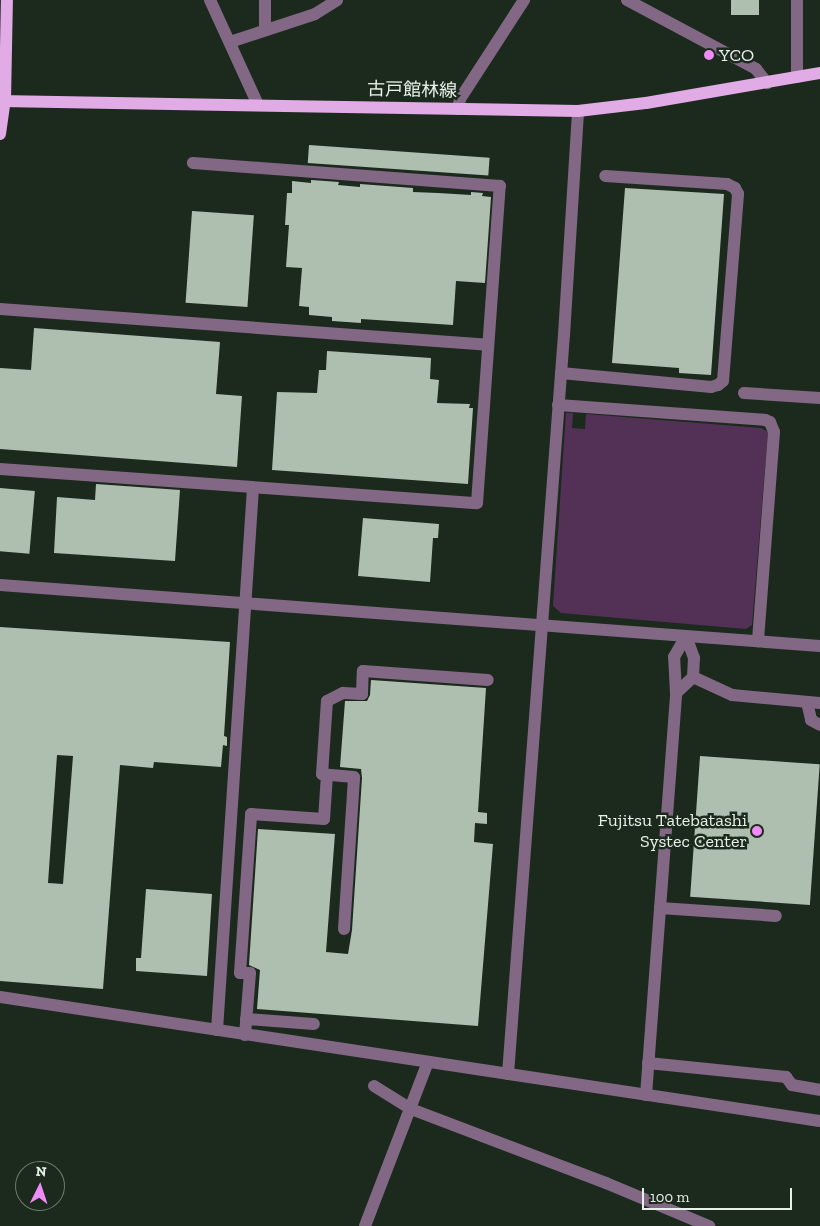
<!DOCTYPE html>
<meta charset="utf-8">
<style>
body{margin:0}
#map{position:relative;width:820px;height:1226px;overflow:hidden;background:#1c2a1e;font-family:"Zilla Slab","Noto Sans JP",serif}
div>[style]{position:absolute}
.green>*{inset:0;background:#533156}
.building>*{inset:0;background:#aebfb0;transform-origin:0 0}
.minor>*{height:12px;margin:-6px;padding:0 6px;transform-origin:6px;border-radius:6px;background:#836885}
.major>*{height:12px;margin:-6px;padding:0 6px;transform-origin:6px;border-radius:6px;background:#e1abe5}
.dots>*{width:14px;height:14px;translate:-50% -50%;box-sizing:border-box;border:2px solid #1c2a1e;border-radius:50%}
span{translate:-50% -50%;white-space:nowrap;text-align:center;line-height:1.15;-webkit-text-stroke:5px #1c2a1e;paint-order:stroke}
.poi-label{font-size:18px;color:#e8f1e9}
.left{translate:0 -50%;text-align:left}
.right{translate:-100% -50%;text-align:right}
.street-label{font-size:18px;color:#e8f1e9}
.north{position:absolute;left:15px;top:1161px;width:50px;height:50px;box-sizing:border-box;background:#1c2a1e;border:1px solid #6e7a6f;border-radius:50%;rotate:4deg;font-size:14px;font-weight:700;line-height:20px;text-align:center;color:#e8f1e9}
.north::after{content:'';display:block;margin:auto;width:18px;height:22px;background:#ef8bf7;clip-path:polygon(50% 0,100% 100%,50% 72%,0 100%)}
.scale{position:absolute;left:642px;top:1188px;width:150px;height:22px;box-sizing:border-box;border:2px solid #e8f1e9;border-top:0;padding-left:6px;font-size:15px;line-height:18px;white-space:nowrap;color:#e8f1e9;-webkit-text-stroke:4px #1c2a1e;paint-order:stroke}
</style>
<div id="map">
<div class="green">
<div style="clip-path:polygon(566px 413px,573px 413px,572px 428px,585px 429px,586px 414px,761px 428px,768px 432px,752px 625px,746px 629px,561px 613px,553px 606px)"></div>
</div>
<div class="building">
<div style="left:731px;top:0;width:28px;height:15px"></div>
<div style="left:309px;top:145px;width:181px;height:18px;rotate:4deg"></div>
<div style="clip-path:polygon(311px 180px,339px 182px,338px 185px,360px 187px,360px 184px,413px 188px,413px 192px,438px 193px,471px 195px,471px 192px,483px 193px,482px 196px,491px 197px,485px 283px,456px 281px,453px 325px,361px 319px,361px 323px,332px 321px,332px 317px,309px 315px,309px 307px,299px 306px,302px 268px,286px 267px,289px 225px,285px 225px,287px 193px,292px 193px,292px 181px,311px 183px)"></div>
<div style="clip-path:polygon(625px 188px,724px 194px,711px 375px,679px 373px,679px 368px,612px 363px)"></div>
<div style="left:192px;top:211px;width:62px;height:92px;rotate:4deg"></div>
<div style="clip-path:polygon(34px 328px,220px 342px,216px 394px,242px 396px,237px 467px,0 449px,0 368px,31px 370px)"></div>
<div style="clip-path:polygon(327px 351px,431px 358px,430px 379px,439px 380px,437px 403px,470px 404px,469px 408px,473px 408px,468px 484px,272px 470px,277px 392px,317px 393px,319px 370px,326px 370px)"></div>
<div style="clip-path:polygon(96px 484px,180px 490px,175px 561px,54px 553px,57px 497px,95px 500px)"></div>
<div style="left:0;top:488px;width:35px;height:63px;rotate:5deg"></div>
<div style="clip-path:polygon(363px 518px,439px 524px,438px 538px,433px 538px,430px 582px,358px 576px)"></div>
<div style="clip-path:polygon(evenodd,0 627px,230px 642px,224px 736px,227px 737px,227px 746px,223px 745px,221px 767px,154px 762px,153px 768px,120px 765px,103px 989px,0 981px,0 627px,57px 755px,73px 756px,63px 884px,48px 883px,57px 755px)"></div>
<div style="clip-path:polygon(371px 680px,486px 688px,478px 812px,487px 813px,487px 824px,475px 823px,474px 842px,493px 844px,478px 1026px,257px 1009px,260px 970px,249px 965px,258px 829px,335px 834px,326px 952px,348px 954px,352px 930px,362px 778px,361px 769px,340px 767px,345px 701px,367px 701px,370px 695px)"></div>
<div style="left:700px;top:756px;width:120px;height:141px;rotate:4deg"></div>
<div style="clip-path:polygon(146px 889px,212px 894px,207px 976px,136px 971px,136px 958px,141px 958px)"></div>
</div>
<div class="minor">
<div style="left:210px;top:0;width:115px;rotate:65.4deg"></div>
<div style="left:265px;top:0;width:30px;rotate:90deg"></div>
<div style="left:627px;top:0;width:146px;rotate:28.1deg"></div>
<div style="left:756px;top:69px;width:18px;rotate:52deg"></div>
<div style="left:797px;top:0;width:77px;rotate:90deg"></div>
<div style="left:230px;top:42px;width:89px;rotate:-18.2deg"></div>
<div style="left:315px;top:14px;width:26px;rotate:-32deg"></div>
<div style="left:458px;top:109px;width:10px;rotate:-79deg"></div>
<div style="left:460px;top:99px;width:118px;rotate:-57.1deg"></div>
<div style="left:0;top:309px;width:489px;rotate:4.2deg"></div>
<div style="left:561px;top:373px;width:151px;rotate:5.3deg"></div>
<div style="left:711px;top:387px;width:7px;rotate:-16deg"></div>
<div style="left:718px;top:385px;width:6px;rotate:-39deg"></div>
<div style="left:723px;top:381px;width:188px;rotate:-85.4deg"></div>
<div style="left:738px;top:194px;width:7px;rotate:-117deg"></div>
<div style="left:735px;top:188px;width:9px;rotate:-153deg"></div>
<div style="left:727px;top:184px;width:122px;rotate:-176.2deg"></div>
<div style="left:744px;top:393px;width:76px;rotate:3.8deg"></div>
<div style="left:558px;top:405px;width:208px;rotate:4.1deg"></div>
<div style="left:765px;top:420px;width:5px;rotate:22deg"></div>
<div style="left:770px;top:422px;width:11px;rotate:68deg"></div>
<div style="left:774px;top:432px;width:210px;rotate:94.4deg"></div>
<div style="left:0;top:469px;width:478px;rotate:4.1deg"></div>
<div style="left:477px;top:503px;width:318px;rotate:-85.9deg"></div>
<div style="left:500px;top:186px;width:308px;rotate:-175.7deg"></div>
<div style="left:0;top:585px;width:822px;rotate:4.25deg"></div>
<div style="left:693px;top:677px;width:43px;rotate:24.8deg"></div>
<div style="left:732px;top:695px;width:88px;rotate:5.2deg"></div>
<div style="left:676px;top:693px;width:23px;rotate:-43deg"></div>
<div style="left:693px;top:677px;width:19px;rotate:-87deg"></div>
<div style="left:694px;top:658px;width:23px;rotate:-110deg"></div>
<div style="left:807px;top:702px;width:18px;rotate:77deg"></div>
<div style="left:811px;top:720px;width:10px;rotate:29deg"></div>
<div style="left:660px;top:908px;width:116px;rotate:3.9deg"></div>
<div style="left:344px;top:929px;width:152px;rotate:-86.2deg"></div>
<div style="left:354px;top:777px;width:32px;rotate:-175deg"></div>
<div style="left:322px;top:774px;width:73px;rotate:-86.1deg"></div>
<div style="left:327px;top:701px;width:18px;rotate:-27deg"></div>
<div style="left:343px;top:693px;width:19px;rotate:3deg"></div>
<div style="left:362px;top:694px;width:23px;rotate:-88deg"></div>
<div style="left:363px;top:671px;width:125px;rotate:4.1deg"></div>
<div style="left:0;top:997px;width:829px;rotate:8.6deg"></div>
<div style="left:246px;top:1019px;width:68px;rotate:4.2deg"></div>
<div style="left:217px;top:1030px;width:543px;rotate:-86.2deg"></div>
<div style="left:245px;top:1035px;width:62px;rotate:-85.4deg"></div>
<div style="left:250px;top:973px;width:10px;rotate:180deg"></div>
<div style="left:240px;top:973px;width:159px;rotate:-86deg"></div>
<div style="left:251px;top:814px;width:73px;rotate:3.9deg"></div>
<div style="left:324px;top:819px;width:44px;rotate:-86.1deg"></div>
<div style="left:648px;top:1063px;width:139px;rotate:5.8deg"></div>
<div style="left:786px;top:1077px;width:10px;rotate:53deg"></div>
<div style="left:792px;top:1085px;width:28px;rotate:10deg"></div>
<div style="left:508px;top:1074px;width:741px;rotate:-85.67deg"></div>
<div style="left:564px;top:335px;width:224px;rotate:-86.4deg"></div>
<div style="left:374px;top:1086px;width:44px;rotate:31.9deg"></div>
<div style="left:411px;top:1109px;width:209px;rotate:20.8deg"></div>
<div style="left:606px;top:1183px;width:112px;rotate:22.7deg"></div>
<div style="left:646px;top:1095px;width:403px;rotate:-85.7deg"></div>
<div style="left:676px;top:693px;width:36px;rotate:-93deg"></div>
<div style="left:674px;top:657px;width:24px;rotate:-60deg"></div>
<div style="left:365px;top:1226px;width:176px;rotate:-69deg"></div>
</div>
<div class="major">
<div style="left:0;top:101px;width:578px;rotate:0.99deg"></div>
<div style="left:578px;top:111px;width:68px;rotate:-6.7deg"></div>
<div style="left:646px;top:103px;width:177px;rotate:-9.8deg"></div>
<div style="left:0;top:134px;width:34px;rotate:-82deg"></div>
<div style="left:5px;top:100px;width:100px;rotate:-88.9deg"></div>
</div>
<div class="dots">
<div style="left:709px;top:55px;background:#ef8bf7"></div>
<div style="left:757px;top:831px;background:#ef8bf7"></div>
</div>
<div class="poi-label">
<span class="left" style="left:719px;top:55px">YCO</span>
<span class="right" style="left:747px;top:831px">Fujitsu Tatebatashi<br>Systec Center</span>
</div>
<div class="street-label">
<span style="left:412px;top:90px;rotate:1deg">古戸館林線</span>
</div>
<div class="north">N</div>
<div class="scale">100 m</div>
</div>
